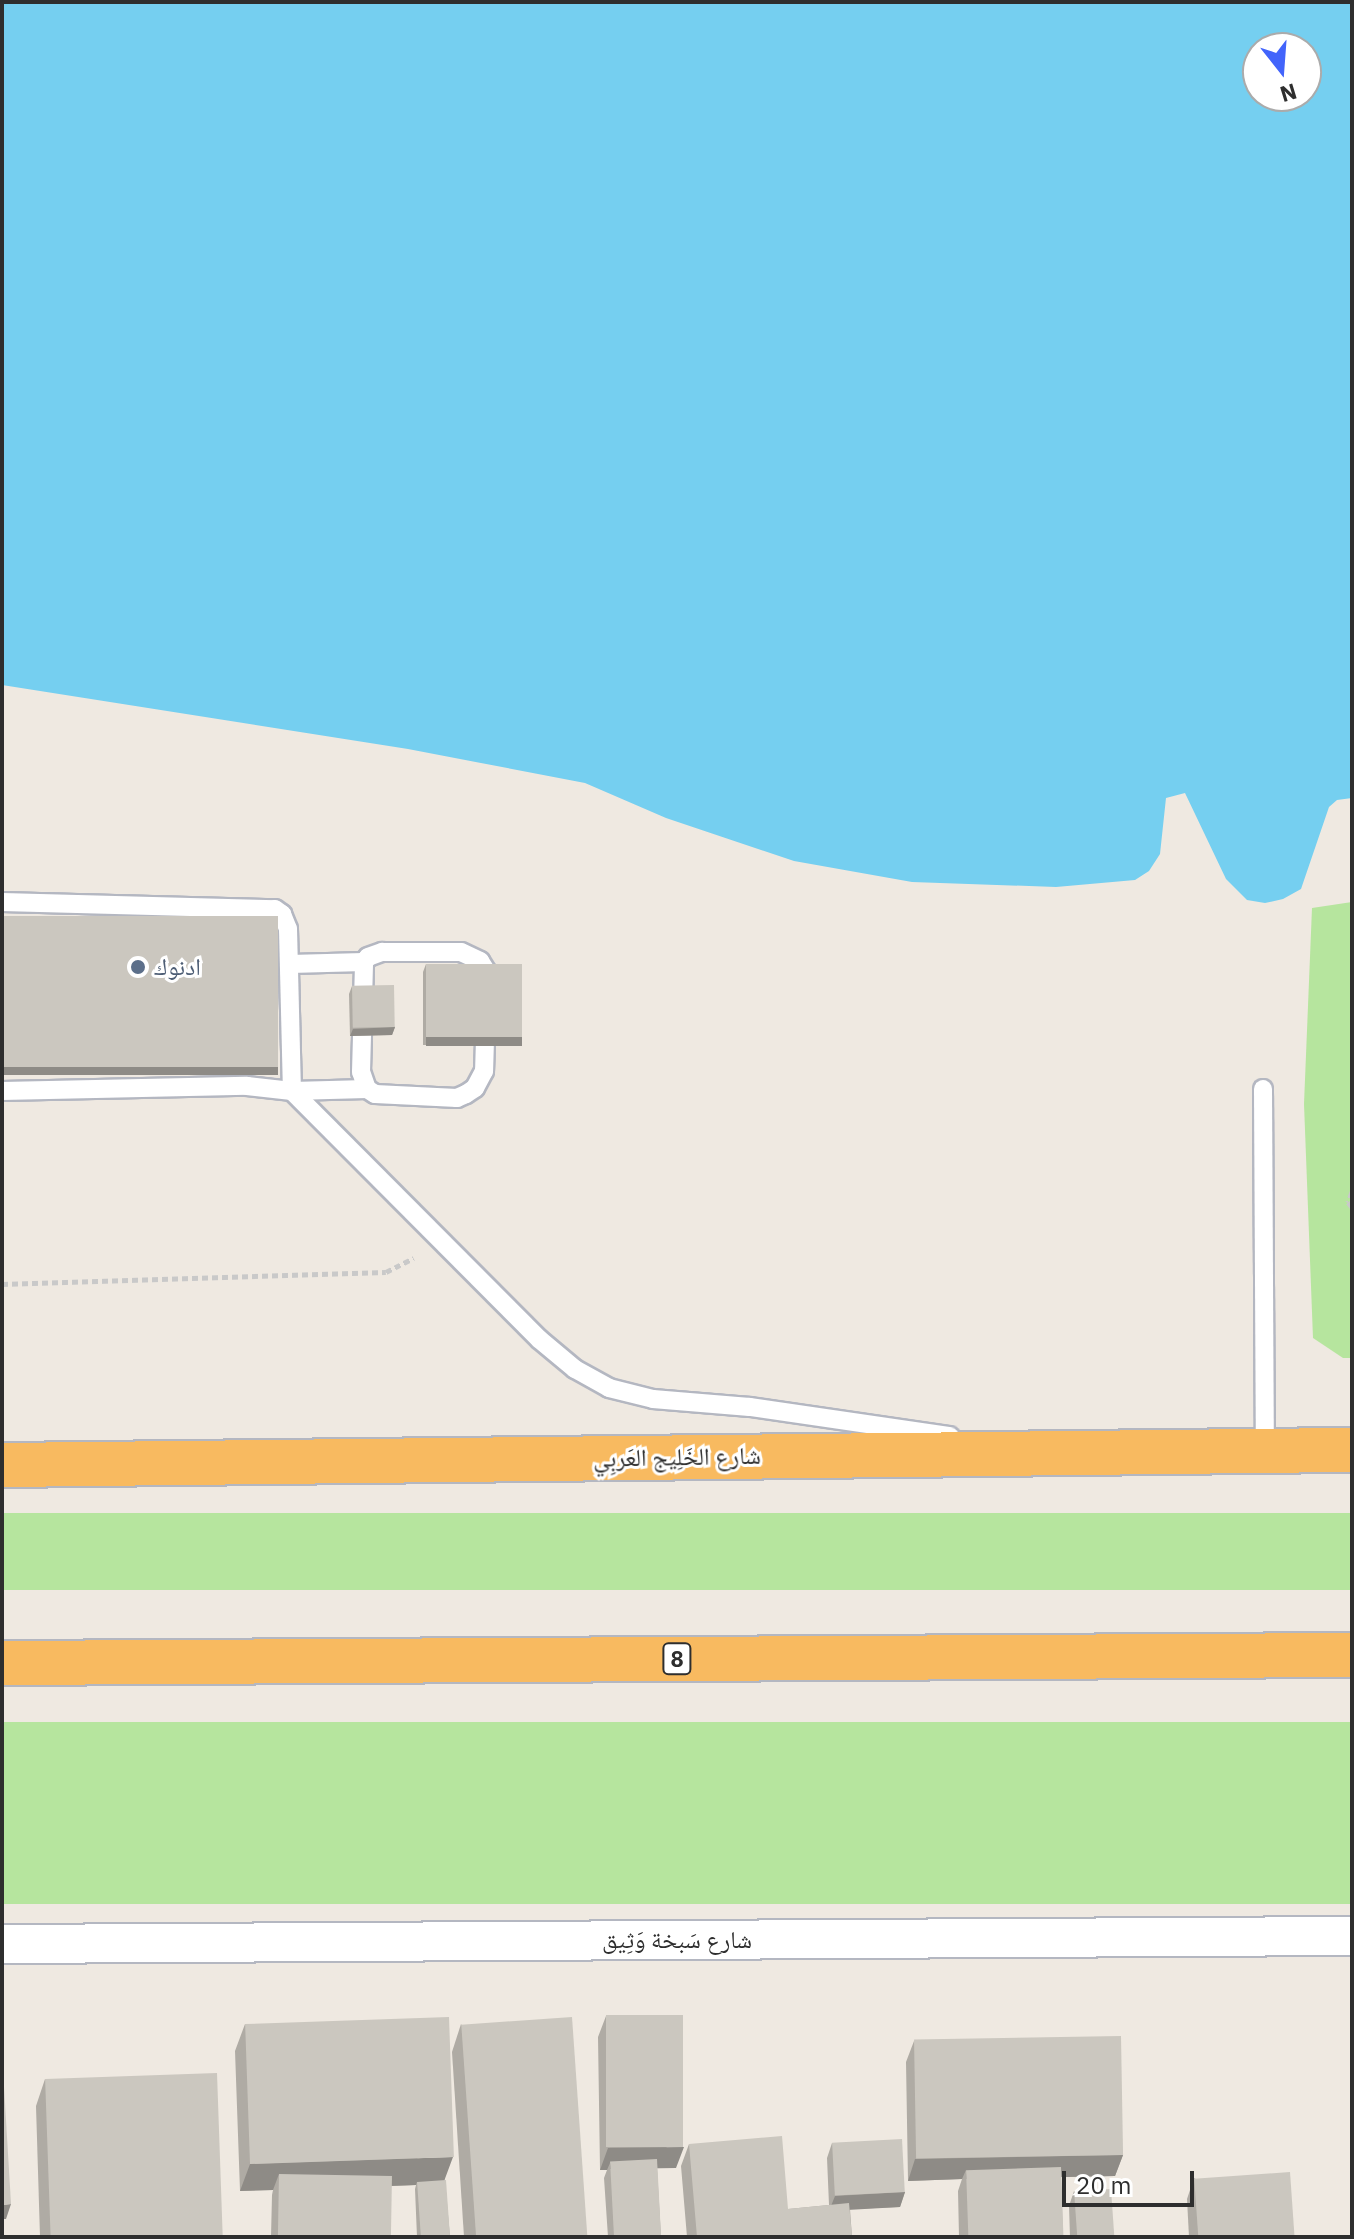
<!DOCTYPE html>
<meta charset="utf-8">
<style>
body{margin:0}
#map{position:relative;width:1354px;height:2239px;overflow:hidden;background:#efe9e1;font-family:"IBM Plex Sans","Noto Naskh Arabic",sans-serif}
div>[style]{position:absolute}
.green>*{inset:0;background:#b6e59e;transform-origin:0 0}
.water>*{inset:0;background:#75cff0}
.path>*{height:5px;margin-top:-2.5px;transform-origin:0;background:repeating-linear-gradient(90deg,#c9c9c9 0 6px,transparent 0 10px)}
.roads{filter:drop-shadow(2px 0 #b4b7c1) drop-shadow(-2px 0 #b4b7c1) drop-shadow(0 2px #b4b7c1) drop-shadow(0 -2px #b4b7c1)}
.service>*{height:18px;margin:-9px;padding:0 9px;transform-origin:9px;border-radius:9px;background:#fff}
.minor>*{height:38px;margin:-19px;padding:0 19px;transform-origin:19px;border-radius:19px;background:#fff}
.trunk>*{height:44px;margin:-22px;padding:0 22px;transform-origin:22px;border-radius:22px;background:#f8ba60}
.wall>*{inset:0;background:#afaba4}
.shaded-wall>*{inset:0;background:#8e8b86;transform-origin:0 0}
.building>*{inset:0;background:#cbc7bf;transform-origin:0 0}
.dots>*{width:22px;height:22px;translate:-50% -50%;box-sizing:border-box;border:4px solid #fff;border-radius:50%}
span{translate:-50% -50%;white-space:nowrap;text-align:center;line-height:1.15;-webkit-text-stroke:6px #fff;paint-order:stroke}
.shield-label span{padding:2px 6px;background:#fff;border:2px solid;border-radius:6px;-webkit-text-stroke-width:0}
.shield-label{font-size:22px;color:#2e2e2e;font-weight:700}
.service-label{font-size:24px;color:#4e5e75}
.left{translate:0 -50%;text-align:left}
.street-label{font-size:24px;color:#2e2e2e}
.frame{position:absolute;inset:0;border:4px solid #2e2e2e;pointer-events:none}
.north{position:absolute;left:1242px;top:32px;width:80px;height:80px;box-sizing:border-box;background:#fff;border:2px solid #ababab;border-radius:50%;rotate:163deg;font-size:22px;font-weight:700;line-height:32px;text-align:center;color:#2e2e2e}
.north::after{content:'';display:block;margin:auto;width:28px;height:36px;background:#4264fb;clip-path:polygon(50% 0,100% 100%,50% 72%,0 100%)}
.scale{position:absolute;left:1062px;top:2171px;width:132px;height:36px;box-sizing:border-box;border:4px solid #2e2e2e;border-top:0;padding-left:10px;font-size:24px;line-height:28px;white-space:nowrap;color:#2e2e2e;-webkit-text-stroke:6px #fff;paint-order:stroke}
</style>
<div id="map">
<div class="green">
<div style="clip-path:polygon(1352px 902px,1352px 1358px,1343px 1358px,1313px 1338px,1304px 1104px,1312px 908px)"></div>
<div style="left:1352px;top:1513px;width:77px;height:1350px;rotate:90deg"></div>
<div style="left:1352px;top:1722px;width:182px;height:1350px;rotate:90deg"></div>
</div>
<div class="water">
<div style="clip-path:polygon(evenodd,2px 2px,1352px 2px,1352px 798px,1337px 800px,1329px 807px,1301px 889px,1283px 899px,1265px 903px,1247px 900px,1226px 879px,1185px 793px,1166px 798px,1160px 854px,1149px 871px,1135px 880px,1056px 887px,912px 882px,794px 861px,666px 818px,585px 783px,408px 749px,2px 685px,2px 2px,1258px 48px,1306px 48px,1306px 96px,1258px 96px,1258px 48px)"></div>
</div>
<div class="path">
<div style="left:1352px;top:1192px;width:11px;rotate:112deg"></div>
<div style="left:1348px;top:1202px;width:6px;rotate:51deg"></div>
<div style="left:2px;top:1284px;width:384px;rotate:-1.8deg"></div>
<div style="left:386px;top:1272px;width:31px;rotate:-27deg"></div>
</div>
<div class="roads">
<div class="service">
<div style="left:2px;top:902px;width:273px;rotate:1.5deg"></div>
<div style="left:275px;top:909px;width:9px;rotate:36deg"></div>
<div style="left:282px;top:914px;width:16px;rotate:68deg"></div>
<div style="left:288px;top:929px;width:162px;rotate:88.6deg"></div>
<div style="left:292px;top:1091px;width:75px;rotate:-1.5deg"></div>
<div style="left:382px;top:952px;width:79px"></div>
<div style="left:461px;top:952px;width:21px;rotate:25deg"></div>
<div style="left:480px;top:961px;width:13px;rotate:58deg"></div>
<div style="left:487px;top:972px;width:99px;rotate:91.7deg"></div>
<div style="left:484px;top:1071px;width:19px;rotate:118deg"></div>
<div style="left:475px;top:1088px;width:11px;rotate:146deg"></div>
<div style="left:466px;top:1094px;width:10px;rotate:156deg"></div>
<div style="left:457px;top:1098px;width:82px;rotate:-177.2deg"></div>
<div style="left:375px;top:1094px;width:9px;rotate:-148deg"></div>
<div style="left:367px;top:1089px;width:18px;rotate:-109deg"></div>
<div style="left:361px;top:1072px;width:110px;rotate:-88.4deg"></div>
<div style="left:364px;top:962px;width:6px;rotate:-51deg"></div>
<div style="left:368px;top:957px;width:15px;rotate:-20deg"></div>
<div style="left:290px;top:964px;width:74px;rotate:-1.5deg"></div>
<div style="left:1263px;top:1089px;width:361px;rotate:89.7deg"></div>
<div style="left:2px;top:1091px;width:245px;rotate:-1.2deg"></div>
<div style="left:247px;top:1086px;width:45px;rotate:6.3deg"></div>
<div style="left:292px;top:1091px;width:350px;rotate:45.1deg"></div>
<div style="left:539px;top:1339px;width:47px;rotate:39.8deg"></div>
<div style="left:575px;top:1369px;width:39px;rotate:29deg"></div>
<div style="left:609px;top:1388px;width:45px;rotate:14deg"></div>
<div style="left:653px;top:1399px;width:97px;rotate:4.7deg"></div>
<div style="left:750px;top:1407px;width:202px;rotate:8.3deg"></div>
</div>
<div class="minor">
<div style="left:2px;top:1944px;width:1350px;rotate:-0.34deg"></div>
</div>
<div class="trunk">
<div style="left:2px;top:1465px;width:1350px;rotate:-0.64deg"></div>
<div style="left:2px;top:1663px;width:1350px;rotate:-0.34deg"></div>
</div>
</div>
<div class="wall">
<div style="clip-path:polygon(426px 964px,519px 1045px,423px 1045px,423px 972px)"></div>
<div style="clip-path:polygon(352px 986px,395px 1027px,392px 1035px,350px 1036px,349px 994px)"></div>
<div style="clip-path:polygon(606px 2016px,676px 2168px,657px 2168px,661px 2237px,608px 2237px,604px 2178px,607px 2170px,600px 2170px,598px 2037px)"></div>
<div style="clip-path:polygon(245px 2024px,445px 2180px,450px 2237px,417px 2237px,415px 2189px,416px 2185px,391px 2186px,390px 2237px,271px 2237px,272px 2195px,273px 2190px,240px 2191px,235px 2051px)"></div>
<div style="clip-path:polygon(461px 2024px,588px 2237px,464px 2237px,452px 2052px)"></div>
<div style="clip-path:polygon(914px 2041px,1123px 2155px,1115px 2176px,1061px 2177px,1063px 2237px,959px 2237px,958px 2191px,962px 2179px,908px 2181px,906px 2062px)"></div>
<div style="clip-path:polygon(45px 2079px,222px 2237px,40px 2237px,36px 2106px)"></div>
<div style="clip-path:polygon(832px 2143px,905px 2192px,900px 2207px,850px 2209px,852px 2237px,687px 2237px,681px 2166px,689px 2144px,788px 2209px,829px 2205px,827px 2158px)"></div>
<div style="clip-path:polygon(1194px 2178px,1295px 2237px,1189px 2237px,1187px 2199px)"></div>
<div style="clip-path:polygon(1074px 2191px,1114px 2237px,1070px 2237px,1069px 2206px)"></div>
</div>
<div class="shaded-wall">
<div style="clip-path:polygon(395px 1027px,392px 1035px,350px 1036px,353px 1029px)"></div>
<div style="left:426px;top:1037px;width:96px;height:9px"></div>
<div style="left:2px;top:1067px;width:276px;height:8px"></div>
<div style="clip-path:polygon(684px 2147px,676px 2168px,610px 2169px,610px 2163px,607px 2170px,600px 2170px,608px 2148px)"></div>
<div style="clip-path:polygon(1123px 2155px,1115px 2176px,966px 2179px,966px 2170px,962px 2179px,908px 2181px,915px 2159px)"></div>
<div style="clip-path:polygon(453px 2157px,443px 2184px,417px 2182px,416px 2185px,279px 2190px,279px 2174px,273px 2190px,240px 2191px,250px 2164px)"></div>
<div style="clip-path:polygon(905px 2192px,900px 2207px,829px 2211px,835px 2196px)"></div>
<div style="clip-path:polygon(11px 2204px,6px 2219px,2px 2219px,2px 2205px)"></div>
</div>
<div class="building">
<div style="left:2px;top:916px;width:276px;height:151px"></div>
<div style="left:426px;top:964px;width:96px;height:73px"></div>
<div style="left:394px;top:985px;width:42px;height:42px;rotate:89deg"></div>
<div style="left:683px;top:2015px;width:132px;height:77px;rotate:90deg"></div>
<div style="left:449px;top:2017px;width:140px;height:204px;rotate:88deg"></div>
<div style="left:572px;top:2017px;width:221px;height:111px;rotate:86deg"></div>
<div style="left:1121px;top:2036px;width:119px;height:207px;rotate:89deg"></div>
<div style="clip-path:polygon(2px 2053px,11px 2204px,2px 2205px)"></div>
<div style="left:217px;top:2073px;width:164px;height:172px;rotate:88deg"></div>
<div style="clip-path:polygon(782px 2136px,788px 2209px,849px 2203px,852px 2237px,697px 2237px,689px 2144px)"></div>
<div style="left:902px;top:2139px;width:53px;height:70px;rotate:87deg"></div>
<div style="left:657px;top:2159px;width:78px;height:47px;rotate:87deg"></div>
<div style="left:1061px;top:2167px;width:70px;height:95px;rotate:88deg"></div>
<div style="left:1290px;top:2172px;width:65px;height:96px;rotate:86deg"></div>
<div style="left:279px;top:2174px;width:113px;height:63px;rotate:1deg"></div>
<div style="left:446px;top:2180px;width:57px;height:29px;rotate:86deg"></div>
<div style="left:1111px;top:2189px;width:48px;height:37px;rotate:86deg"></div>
</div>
<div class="dots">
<div style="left:138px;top:967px;background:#5c6f8a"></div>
</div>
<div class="shield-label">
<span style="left:677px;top:1659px">8</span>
</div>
<div class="service-label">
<span class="left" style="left:154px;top:967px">ادنوك</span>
</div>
<div class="street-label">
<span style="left:677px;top:1457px;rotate:-1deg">شارع الخَلِيج العَربِي</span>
<span style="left:677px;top:1940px">شارع سَبخة وَثِيق</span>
</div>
<div class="frame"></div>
<div class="north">N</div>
<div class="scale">20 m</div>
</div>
